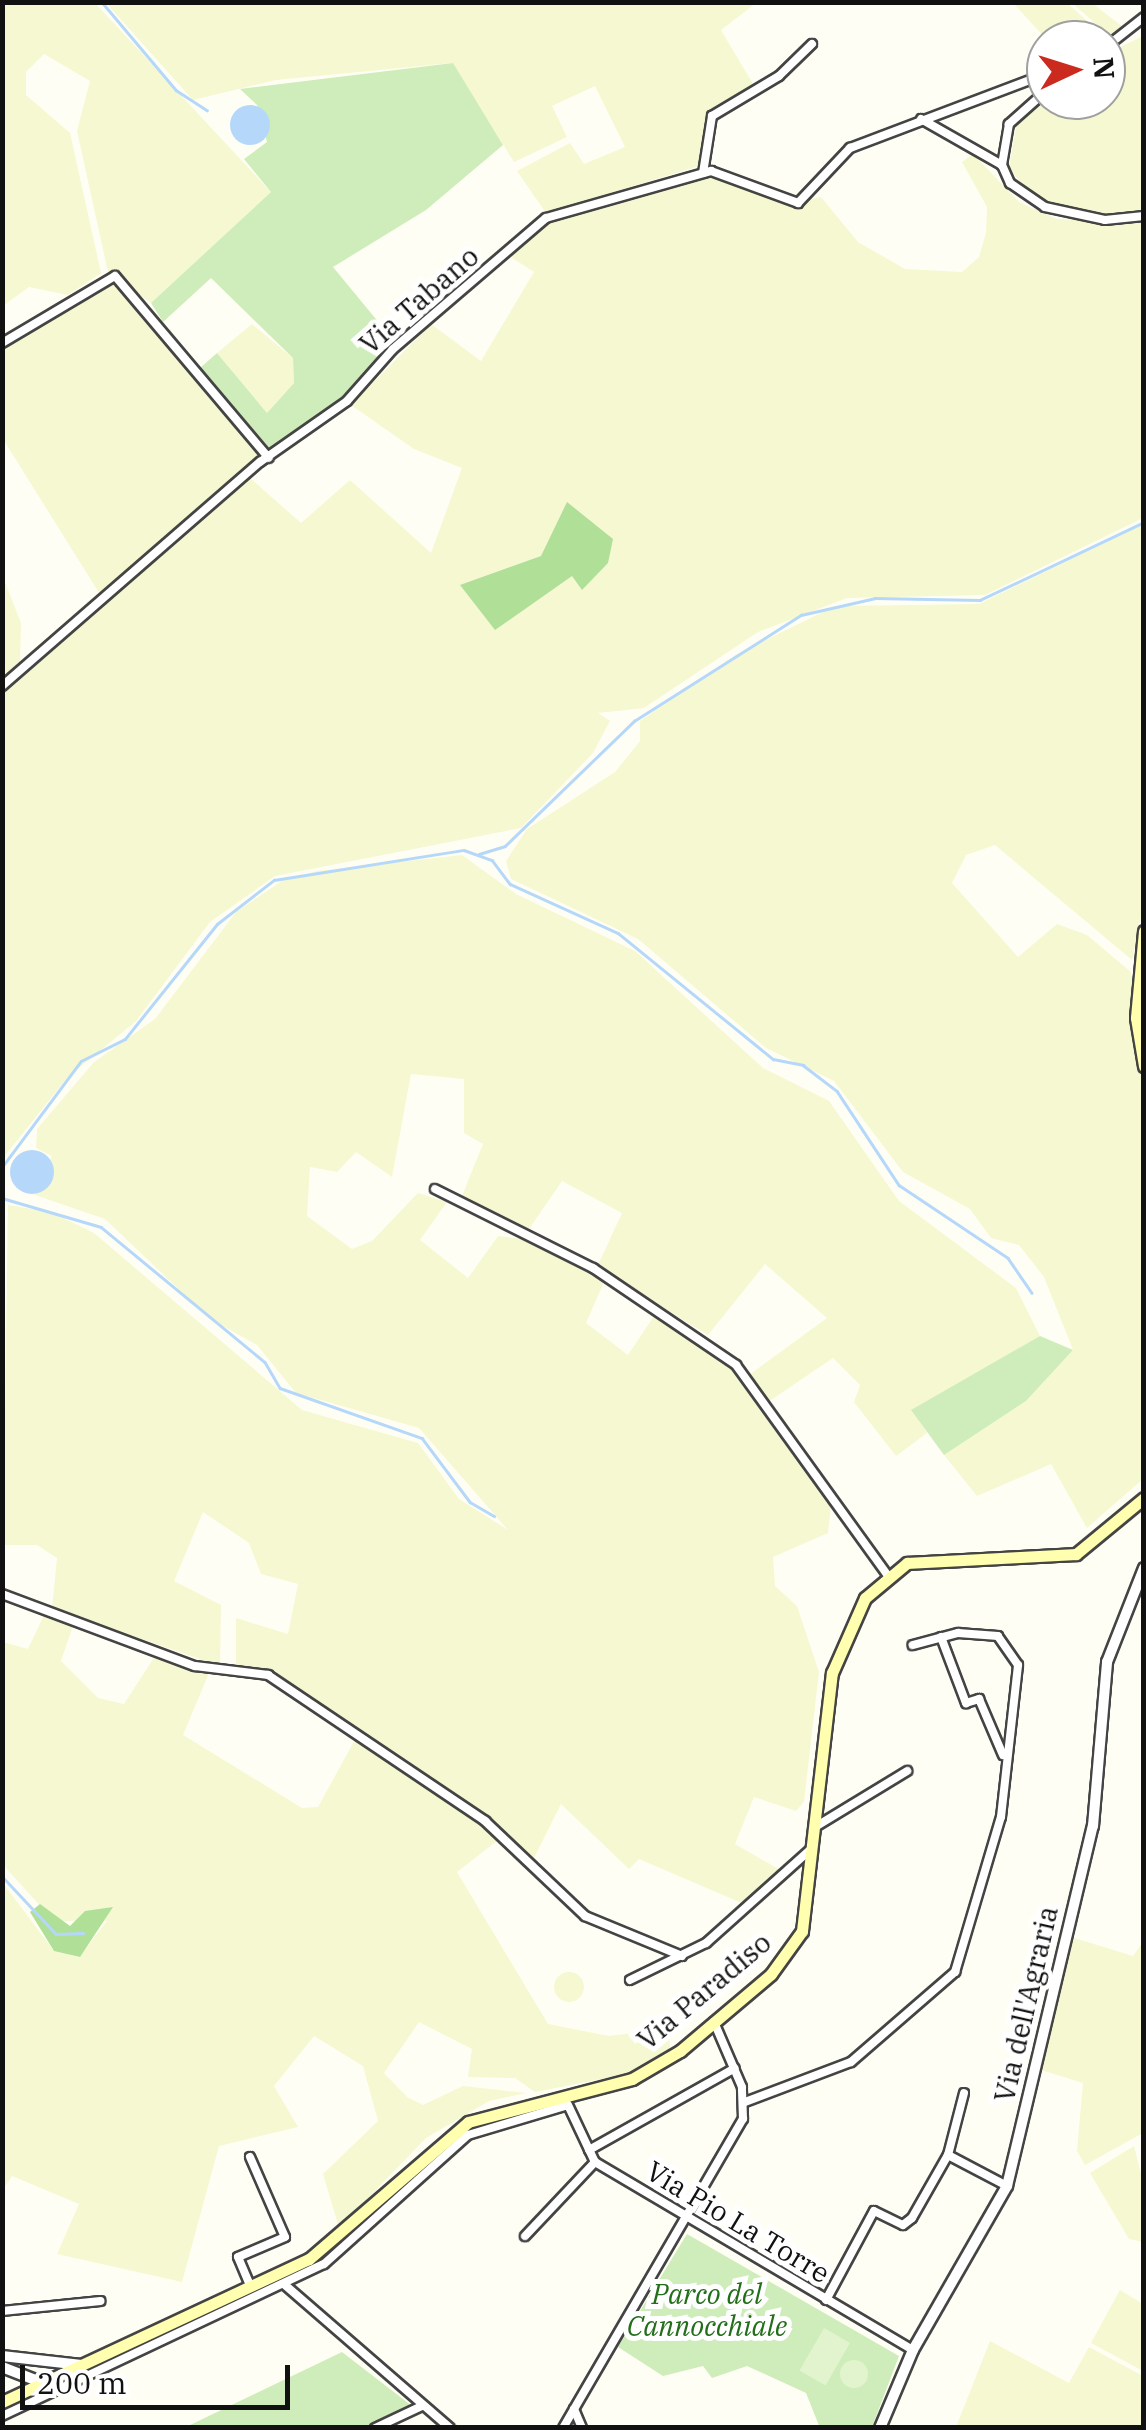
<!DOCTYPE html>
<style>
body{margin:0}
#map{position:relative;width:1146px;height:2430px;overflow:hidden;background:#fffef4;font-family:"IBM Plex Serif",serif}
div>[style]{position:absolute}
.farmland>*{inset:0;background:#f6f8d2}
.round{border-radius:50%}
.green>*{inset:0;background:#cfedba}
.forest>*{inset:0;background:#b0df98}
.pitch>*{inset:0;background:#e2f4cd;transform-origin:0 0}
.water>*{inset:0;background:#b5d8fa}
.stream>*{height:2.5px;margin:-1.25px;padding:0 1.25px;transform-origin:1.25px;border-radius:1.25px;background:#b5d8fa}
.roads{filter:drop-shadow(2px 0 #444) drop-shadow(-2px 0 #444) drop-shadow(0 2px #444) drop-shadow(0 -2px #444)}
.minor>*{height:8px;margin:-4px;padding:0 4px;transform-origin:4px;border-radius:4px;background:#fff}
.tertiary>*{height:10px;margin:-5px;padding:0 5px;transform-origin:5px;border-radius:5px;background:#fff}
.secondary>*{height:11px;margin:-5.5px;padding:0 5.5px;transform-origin:5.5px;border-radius:5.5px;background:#ffffaf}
span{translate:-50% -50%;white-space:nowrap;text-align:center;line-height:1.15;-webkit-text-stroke:10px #fff;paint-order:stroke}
.street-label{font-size:28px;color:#111}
.park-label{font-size:28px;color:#236e1b;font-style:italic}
.frame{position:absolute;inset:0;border:5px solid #111;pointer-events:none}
.north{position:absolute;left:1026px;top:20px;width:100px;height:100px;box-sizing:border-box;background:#fff;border:2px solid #a0a0a0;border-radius:50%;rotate:86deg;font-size:28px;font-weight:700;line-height:40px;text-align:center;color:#111}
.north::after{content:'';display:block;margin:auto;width:35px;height:45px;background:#cb2a1e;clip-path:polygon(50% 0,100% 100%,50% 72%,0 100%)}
.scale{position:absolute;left:20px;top:2365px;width:270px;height:45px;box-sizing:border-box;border:5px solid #111;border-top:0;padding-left:12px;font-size:30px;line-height:35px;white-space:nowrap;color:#111;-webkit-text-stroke:8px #fff;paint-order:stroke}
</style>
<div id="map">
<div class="farmland">
<div style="clip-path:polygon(3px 3px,95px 3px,271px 192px,151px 303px,108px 272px,77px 131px,90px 81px,44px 54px,26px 72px,26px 95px,70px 133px,101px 273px,68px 295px,29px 287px,3px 306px)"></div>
<div style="clip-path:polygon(106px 3px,756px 3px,721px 30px,753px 84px,706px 113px,699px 166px,546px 213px,517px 171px,570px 143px,584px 164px,625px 147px,595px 86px,552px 106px,567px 137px,514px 162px,452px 63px,276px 80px,193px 100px)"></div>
<div style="clip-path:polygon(1013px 3px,1067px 3px,1110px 41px,1047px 40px)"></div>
<div style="clip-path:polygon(1072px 3px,1092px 3px,1123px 27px,1112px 38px)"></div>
<div style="clip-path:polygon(1143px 36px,1143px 211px,1099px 214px,1034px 198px,1009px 168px,1017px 121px,1046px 98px,1106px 100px,1106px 54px)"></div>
<div style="clip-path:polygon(evenodd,973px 154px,1019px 202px,1057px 219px,1143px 222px,1143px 518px,985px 595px,847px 598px,758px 632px,644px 708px,598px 713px,610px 721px,593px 753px,521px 828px,275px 876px,210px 922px,136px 1021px,67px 1078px,3px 1158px,2px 692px,250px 478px,301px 523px,350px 480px,431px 553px,462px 468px,414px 449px,351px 405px,431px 324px,481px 361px,534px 272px,506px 254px,542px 223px,717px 176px,784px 204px,821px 197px,858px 242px,905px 269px,962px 272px,979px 257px,986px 233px,987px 207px,962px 162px,973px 154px,541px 556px,608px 563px,582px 589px,572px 576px,461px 585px,541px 556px)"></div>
<div style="clip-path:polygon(111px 279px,261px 453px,101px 596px,3px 439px,2px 345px)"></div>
<div style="clip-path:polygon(252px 324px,293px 358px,294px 383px,267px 413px,217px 353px)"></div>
<div style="clip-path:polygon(1143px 524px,1144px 902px,1132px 960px,995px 845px,966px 855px,952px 883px,1018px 957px,1057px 924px,1087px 935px,1131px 972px,1144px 1097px,1143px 1479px,1087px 1528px,1051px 1464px,977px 1496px,944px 1455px,1026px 1401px,1073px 1350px,1044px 1277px,1019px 1245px,991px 1238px,970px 1209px,903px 1172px,834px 1081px,766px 1048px,638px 939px,511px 879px,506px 861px,527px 829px,615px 772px,640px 741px,640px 721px,737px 654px,835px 606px,979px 604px)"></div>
<div style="clip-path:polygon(3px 577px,21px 623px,20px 662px,3px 676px)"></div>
<div style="clip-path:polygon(462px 855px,516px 894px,635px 951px,763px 1068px,829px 1101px,899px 1201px,1016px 1288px,1040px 1336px,912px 1410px,927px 1433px,896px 1456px,854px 1402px,860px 1385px,833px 1358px,768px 1402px,749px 1375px,827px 1318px,765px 1264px,708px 1335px,597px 1267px,622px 1213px,562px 1181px,529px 1229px,462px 1196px,483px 1144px,464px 1133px,464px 1079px,411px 1074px,392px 1177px,356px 1152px,337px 1172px,310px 1167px,307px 1216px,352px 1249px,372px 1241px,418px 1193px,447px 1202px,420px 1240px,468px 1278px,498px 1236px,536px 1241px,604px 1282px,586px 1323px,628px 1355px,658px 1310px,728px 1361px,831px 1505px,828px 1533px,773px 1557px,775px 1586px,797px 1606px,819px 1672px,804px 1802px,796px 1811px,754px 1797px,735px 1844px,782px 1871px,744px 1904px,639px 1859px,629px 1869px,561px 1804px,534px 1858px,311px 1697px,236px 1664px,236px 1618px,288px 1634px,298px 1584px,261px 1574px,249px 1543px,203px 1512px,174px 1581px,221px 1605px,220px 1666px,52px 1608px,57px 1558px,37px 1545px,3px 1545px,8px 1205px,51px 1212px,94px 1233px,302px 1410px,418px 1443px,459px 1499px,508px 1530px,419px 1428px,296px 1393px,257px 1345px,209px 1318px,105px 1219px,35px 1195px,52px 1156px,36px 1148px,37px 1129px,94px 1062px,155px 1019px,236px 912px,282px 881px,317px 871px)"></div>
<div style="clip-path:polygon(45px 1613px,74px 1623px,61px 1661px,98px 1698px,124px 1704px,157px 1653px,209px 1673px,183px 1735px,302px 1808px,318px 1807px,357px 1736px,502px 1837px,457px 1872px,548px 2024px,609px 2036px,669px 2029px,670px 2048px,627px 2074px,535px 2092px,515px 2078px,468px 2077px,472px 2049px,419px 2022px,384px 2073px,407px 2097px,423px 2105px,463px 2086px,526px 2093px,489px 2101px,426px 2138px,339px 2228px,323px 2174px,378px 2121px,363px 2066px,314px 2036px,274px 2086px,298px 2127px,219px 2146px,182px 2282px,57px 2254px,79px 2204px,12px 2176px,3px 2190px,3px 1883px,54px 1951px,79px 1957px,107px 1921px,54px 1921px,3px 1865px,3px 1642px,28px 1649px)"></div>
<div style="clip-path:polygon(1071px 1937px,1133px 1956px,1143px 1942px,1143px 2133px,1085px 2165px,1077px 2151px,1083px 2083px,1038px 2069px)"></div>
<div class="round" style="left:554px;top:1972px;width:30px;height:30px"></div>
<div style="clip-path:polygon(1134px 2146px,1143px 2182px,1143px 2242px,1129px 2239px,1090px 2173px)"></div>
<div style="clip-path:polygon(1120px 2290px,1143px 2304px,1143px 2371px,1091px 2343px)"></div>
<div style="clip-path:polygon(990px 2341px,1069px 2383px,1089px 2347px,1143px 2376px,1143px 2427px,956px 2427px)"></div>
</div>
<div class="green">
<div style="clip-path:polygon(453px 63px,503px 145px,426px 210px,333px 267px,394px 341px,341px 402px,272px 451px,200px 368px,217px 353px,267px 413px,294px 383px,293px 358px,211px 278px,163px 322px,151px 303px,271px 192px,244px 159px,267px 142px,257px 105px,240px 89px)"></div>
<div style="clip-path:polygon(1040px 1336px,1073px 1350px,1026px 1401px,944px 1455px,911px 1410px)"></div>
<div style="clip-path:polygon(687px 2234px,899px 2356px,872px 2427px,820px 2428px,806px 2393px,747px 2366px,712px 2378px,703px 2366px,663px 2376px,618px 2347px)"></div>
<div style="clip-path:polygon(342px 2352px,412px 2406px,365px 2427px,186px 2427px)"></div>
</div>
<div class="forest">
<div style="clip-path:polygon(567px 502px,613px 539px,608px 563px,582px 590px,572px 576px,495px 630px,460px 585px,541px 556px)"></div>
<div style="clip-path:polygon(40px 1904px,70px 1926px,85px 1911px,113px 1907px,80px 1957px,54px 1951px,30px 1912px)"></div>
</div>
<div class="pitch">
<div style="left:824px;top:2328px;width:30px;height:49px;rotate:30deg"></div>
<div class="round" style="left:840px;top:2360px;width:28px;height:28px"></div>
</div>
<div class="water">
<div class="round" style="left:230px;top:105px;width:40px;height:40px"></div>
<div class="round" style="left:10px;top:1150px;width:44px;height:44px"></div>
</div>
<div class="stream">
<div style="left:102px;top:2px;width:115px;rotate:49.9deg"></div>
<div style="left:176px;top:90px;width:37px;rotate:33deg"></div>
<div style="left:479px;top:854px;width:27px;rotate:-17deg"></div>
<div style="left:505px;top:846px;width:180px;rotate:-44.1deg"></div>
<div style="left:634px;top:721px;width:198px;rotate:-32.4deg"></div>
<div style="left:801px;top:615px;width:76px;rotate:-12.9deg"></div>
<div style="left:875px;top:598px;width:105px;rotate:1.1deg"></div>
<div style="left:980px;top:600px;width:182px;rotate:-25.4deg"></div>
<div style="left:2px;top:1167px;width:132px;rotate:-53.3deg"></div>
<div style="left:81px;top:1061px;width:49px;rotate:-26.6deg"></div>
<div style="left:125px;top:1039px;width:147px;rotate:-51.3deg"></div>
<div style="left:217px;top:924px;width:72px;rotate:-37.7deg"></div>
<div style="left:274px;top:880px;width:192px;rotate:-9deg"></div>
<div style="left:464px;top:850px;width:30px;rotate:20deg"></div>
<div style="left:492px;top:860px;width:30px;rotate:53deg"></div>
<div style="left:510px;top:884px;width:119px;rotate:24.4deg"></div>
<div style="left:618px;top:933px;width:200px;rotate:39.1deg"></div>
<div style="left:773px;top:1059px;width:31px;rotate:11deg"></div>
<div style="left:803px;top:1065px;width:43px;rotate:37.4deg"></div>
<div style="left:837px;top:1091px;width:113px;rotate:56.6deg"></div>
<div style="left:899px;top:1185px;width:131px;rotate:33.8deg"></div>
<div style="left:1008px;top:1258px;width:42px;rotate:55.6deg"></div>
<div style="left:2px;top:1198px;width:103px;rotate:16.3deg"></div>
<div style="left:101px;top:1227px;width:212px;rotate:39.5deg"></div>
<div style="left:265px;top:1362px;width:30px;rotate:60deg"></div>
<div style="left:280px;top:1388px;width:151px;rotate:19.4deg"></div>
<div style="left:422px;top:1438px;width:80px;rotate:53.1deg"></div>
<div style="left:470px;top:1502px;width:28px;rotate:30deg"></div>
<div style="left:2px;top:1876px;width:79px;rotate:47deg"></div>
<div style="left:56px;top:1934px;width:27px;rotate:-2deg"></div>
</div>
<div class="roads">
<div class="minor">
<div style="left:1106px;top:47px;width:48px;rotate:-38.3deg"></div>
<div style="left:1046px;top:91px;width:50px;rotate:138.3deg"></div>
<div style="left:1009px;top:124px;width:42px;rotate:99.7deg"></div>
<div style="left:1002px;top:165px;width:20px;rotate:66deg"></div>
<div style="left:1010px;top:183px;width:42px;rotate:34.4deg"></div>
<div style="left:1045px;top:207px;width:61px;rotate:12.2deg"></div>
<div style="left:1105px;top:220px;width:39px;rotate:-6deg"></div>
<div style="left:921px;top:119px;width:93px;rotate:29.6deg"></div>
<div style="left:703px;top:173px;width:58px;rotate:-81deg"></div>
<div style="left:712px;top:116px;width:78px;rotate:-30.8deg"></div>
<div style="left:779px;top:76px;width:46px;rotate:-44.1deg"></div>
<div style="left:2px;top:343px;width:131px;rotate:-30.7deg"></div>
<div style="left:115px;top:276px;width:238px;rotate:49.8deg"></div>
<div style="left:2px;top:686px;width:342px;rotate:-41deg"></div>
<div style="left:260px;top:462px;width:106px;rotate:-35deg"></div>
<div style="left:347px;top:401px;width:69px;rotate:-48.5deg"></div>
<div style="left:393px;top:349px;width:201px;rotate:-40.6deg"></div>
<div style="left:546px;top:218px;width:172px;rotate:-15.9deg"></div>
<div style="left:711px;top:171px;width:93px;rotate:20.2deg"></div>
<div style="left:798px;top:203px;width:76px;rotate:-46.6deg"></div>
<div style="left:850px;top:148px;width:210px;rotate:-20.7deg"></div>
<div style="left:435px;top:1189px;width:177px;rotate:26.6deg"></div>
<div style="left:593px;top:1268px;width:173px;rotate:34.1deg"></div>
<div style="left:736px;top:1365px;width:258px;rotate:54.2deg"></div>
<div style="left:2px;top:1594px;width:206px;rotate:20.5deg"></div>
<div style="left:195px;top:1666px;width:74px;rotate:7deg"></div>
<div style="left:268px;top:1675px;width:262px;rotate:33.9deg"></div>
<div style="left:485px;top:1821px;width:138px;rotate:43.5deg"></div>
<div style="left:585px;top:1916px;width:105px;rotate:22.4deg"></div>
<div style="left:941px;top:1637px;width:71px;rotate:69.3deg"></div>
<div style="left:966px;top:1703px;width:14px;rotate:-17deg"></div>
<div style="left:979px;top:1699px;width:61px;rotate:66.8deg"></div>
<div style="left:815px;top:1827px;width:108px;rotate:-31.3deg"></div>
<div style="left:630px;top:1980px;width:85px;rotate:-26deg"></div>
<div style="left:706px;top:1943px;width:141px;rotate:-41.8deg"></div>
<div style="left:745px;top:2102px;width:113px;rotate:-20.7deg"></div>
<div style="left:851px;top:2062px;width:138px;rotate:-40.9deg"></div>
<div style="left:955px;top:1972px;width:162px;rotate:-73.5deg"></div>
<div style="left:1001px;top:1817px;width:153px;rotate:-83.6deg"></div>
<div style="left:1018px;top:1665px;width:35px;rotate:-125deg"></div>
<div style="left:998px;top:1636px;width:40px;rotate:-175.7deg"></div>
<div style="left:958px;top:1633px;width:47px;rotate:165.1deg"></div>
<div style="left:589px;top:2150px;width:167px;rotate:-29.3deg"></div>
<div style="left:948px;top:2155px;width:67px;rotate:27.7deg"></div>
<div style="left:250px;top:2157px;width:87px;rotate:66.4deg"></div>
<div style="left:285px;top:2237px;width:51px;rotate:156.9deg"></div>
<div style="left:238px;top:2257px;width:33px;rotate:67deg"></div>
<div style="left:525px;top:2236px;width:102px;rotate:-46.6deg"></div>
<div style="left:285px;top:2285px;width:218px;rotate:40.9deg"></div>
<div style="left:826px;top:2300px;width:101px;rotate:-61.7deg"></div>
<div style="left:874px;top:2211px;width:32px;rotate:26deg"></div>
<div style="left:903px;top:2225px;width:11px;rotate:-38deg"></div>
<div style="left:912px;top:2218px;width:73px;rotate:-60.3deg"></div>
<div style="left:948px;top:2155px;width:64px;rotate:-75.5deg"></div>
<div style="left:2px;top:2311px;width:99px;rotate:-5.8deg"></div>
<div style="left:574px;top:2409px;width:21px;rotate:67deg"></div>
<div style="left:2px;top:2416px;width:356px;rotate:-25.3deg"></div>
<div style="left:324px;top:2264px;width:193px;rotate:-41.9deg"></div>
<div style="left:468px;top:2135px;width:104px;rotate:-16.7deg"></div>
<div style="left:568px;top:2105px;width:63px;rotate:64.7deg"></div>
<div style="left:595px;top:2162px;width:369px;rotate:30.6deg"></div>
<div style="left:375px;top:2428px;width:52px;rotate:-25.1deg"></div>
<div style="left:563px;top:2428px;width:358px;rotate:-59.8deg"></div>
<div style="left:743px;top:2119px;width:32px;rotate:-92deg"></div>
<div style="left:742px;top:2087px;width:71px;rotate:-113.3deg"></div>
</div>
<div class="tertiary">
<div style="left:2px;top:2356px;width:80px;rotate:6.5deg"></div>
<div style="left:2px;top:2367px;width:44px;rotate:21.3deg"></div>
<div style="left:880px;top:2428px;width:85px;rotate:-67.1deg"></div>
<div style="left:913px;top:2350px;width:189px;rotate:-60.2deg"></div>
<div style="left:1007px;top:2186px;width:370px;rotate:-76.6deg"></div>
<div style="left:1093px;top:1826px;width:165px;rotate:-85.1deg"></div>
<div style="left:1107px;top:1662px;width:101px;rotate:-68.5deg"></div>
</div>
<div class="secondary">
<div style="left:1144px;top:931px;width:87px;rotate:95.3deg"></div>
<div style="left:1136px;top:1018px;width:49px;rotate:80.5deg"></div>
<div style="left:2px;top:2402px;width:339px;rotate:-25deg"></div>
<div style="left:309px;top:2259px;width:210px;rotate:-40.7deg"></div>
<div style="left:468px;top:2122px;width:170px;rotate:-14.7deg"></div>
<div style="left:632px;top:2079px;width:56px;rotate:-30.3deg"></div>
<div style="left:680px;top:2051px;width:119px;rotate:-40.2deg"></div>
<div style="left:771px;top:1974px;width:53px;rotate:-54.2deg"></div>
<div style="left:802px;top:1931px;width:260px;rotate:-83.4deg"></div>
<div style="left:832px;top:1673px;width:82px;rotate:-66.3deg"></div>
<div style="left:865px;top:1598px;width:55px;rotate:-39.8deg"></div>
<div style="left:907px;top:1563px;width:169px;rotate:-3deg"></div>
<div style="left:1076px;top:1554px;width:88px;rotate:-39.5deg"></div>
</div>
</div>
<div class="street-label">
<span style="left:419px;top:300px;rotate:-41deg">Via Tabano</span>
<span style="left:704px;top:1991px;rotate:-40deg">Via Paradiso</span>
<span style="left:1026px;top:2004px;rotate:-77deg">Via dell'Agraria</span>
<span style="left:738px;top:2222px;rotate:31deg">Via Pio La Torre</span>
</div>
<div class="park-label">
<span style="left:707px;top:2310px">Parco del<br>Cannocchiale</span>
</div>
<div class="frame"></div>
<div class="north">N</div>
<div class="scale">200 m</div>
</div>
